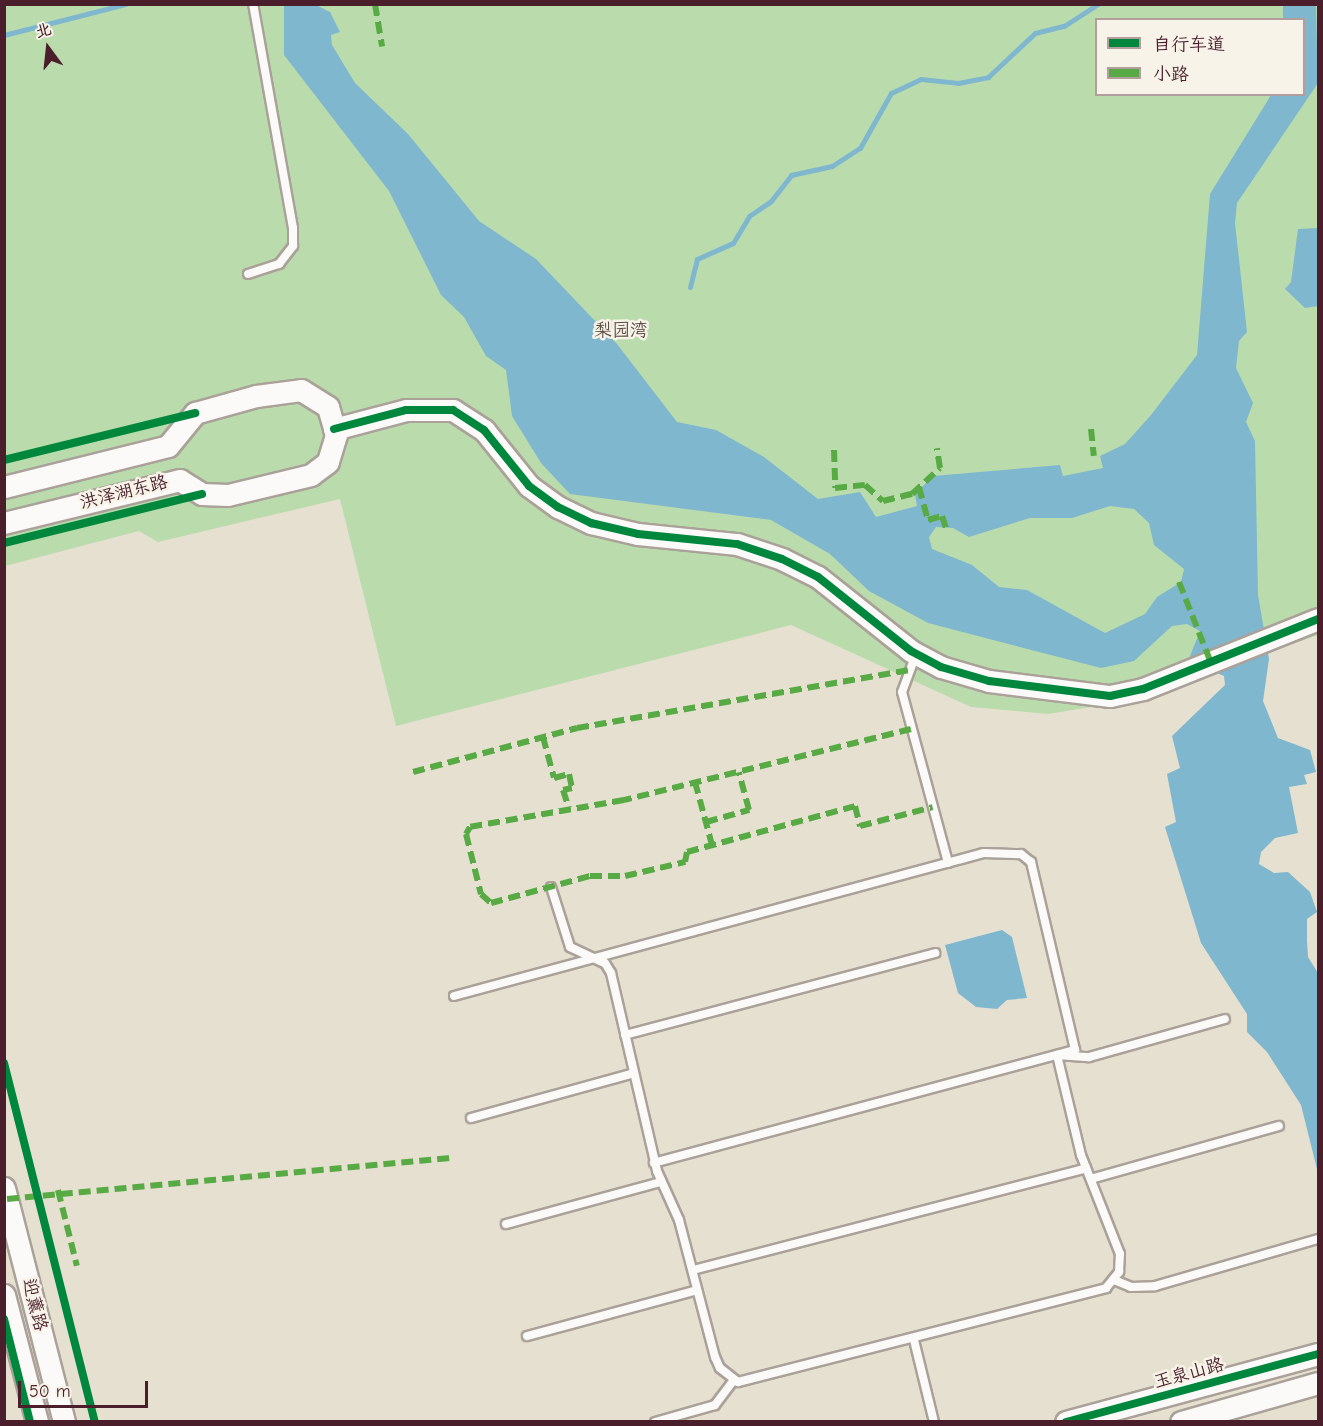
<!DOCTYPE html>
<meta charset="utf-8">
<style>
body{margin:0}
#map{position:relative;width:1323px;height:1426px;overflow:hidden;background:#e6e0d0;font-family:"Comic Neue","LXGW WenKai TC",sans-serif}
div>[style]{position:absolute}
.green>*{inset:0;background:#badcac}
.water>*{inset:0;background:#7fb7cf}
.stream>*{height:5px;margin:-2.5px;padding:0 2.5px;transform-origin:2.5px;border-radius:2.5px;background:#7fb7cf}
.roads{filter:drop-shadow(2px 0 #aaa199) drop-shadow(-2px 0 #aaa199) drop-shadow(0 2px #aaa199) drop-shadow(0 -2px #aaa199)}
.service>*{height:8px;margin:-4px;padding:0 4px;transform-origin:4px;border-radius:4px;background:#fbfaf8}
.tertiary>*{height:21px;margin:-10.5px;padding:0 10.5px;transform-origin:10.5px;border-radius:10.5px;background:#fbfaf8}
.quiet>*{height:6px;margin-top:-3px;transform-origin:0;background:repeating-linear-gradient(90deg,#57aa44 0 12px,transparent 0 18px)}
.cycleway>*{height:8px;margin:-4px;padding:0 4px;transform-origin:4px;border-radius:4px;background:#00873e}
span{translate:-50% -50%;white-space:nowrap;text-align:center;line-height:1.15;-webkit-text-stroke:5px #f7f3e8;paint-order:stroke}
.park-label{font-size:18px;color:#5d4d44}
.street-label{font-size:18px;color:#4a1f2b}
.frame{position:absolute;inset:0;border:6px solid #4a1f2b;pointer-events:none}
.legend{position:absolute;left:1095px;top:18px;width:210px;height:78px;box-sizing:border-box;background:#f7f3e8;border:2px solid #b29e9c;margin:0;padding:8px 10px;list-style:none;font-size:18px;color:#4a1f2b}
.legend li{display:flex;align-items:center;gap:12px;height:30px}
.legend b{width:30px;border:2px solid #b29e9c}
.north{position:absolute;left:18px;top:18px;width:60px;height:60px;-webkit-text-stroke:4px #f7f3e8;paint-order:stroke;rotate:345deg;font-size:16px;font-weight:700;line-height:24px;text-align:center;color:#4a1f2b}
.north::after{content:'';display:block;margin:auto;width:21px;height:27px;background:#4a1f2b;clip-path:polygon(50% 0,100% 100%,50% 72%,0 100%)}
.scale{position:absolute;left:18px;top:1381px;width:130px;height:27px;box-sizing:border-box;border:3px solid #4a1f2b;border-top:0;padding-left:8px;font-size:18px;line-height:21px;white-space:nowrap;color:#4a1f2b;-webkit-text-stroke:4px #f7f3e8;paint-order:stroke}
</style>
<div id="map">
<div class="green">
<div style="clip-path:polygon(evenodd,5px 5px,1318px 5px,1318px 635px,1134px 700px,1048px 714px,971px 707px,791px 625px,396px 726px,340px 499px,158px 542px,139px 531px,5px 566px,5px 5px,1096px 20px,1304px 20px,1304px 94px,1096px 94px,1096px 20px)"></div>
</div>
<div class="water">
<div style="clip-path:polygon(evenodd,284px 5px,316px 5px,330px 12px,340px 32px,331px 35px,332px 45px,355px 83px,408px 134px,479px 221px,536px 259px,617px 344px,677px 422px,716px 430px,764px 457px,818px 499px,860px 492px,876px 517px,917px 506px,915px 494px,933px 476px,1060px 465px,1063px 476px,1103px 468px,1100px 456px,1125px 444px,1151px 415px,1197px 355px,1210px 194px,1271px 95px,1304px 94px,1304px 20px,1283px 19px,1283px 5px,1316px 5px,1318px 83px,1237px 203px,1235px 223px,1247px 332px,1239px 341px,1236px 368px,1253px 403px,1246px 422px,1255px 441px,1258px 595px,1269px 659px,1263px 701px,1278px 738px,1310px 750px,1316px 772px,1304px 775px,1307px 784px,1289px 787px,1298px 833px,1275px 838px,1261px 852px,1259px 864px,1274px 873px,1288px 872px,1310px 892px,1317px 912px,1307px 919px,1307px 941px,1308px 957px,1318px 973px,1318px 1173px,1301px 1105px,1267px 1052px,1247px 1032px,1247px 1014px,1201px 943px,1165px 827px,1176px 822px,1167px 774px,1180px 768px,1172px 736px,1225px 685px,1224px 676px,1188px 661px,1200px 631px,1187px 624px,1172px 626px,1134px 661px,1101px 668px,928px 623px,869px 591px,830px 554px,771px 520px,570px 494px,541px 463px,512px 416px,506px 370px,486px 356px,464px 317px,441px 295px,389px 191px,284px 55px,284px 5px,1110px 506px,1134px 509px,1149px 523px,1154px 545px,1184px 569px,1181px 582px,1157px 597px,1145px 614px,1105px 633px,1027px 590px,999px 587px,972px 565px,932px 549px,929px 537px,936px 527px,953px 528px,969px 537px,1030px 518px,1072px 518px,1110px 506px)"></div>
<div style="clip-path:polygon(1318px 228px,1318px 306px,1305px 308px,1285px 289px,1291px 282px,1298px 229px)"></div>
<div style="clip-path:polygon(1002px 930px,1012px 937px,1027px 998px,1007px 1000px,997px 1009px,976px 1007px,958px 993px,945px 945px)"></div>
</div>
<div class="stream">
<div style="left:4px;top:35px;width:126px;rotate:-14.3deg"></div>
<div style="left:690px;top:287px;width:29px;rotate:-76deg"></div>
<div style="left:697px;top:259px;width:39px;rotate:-24deg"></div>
<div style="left:733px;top:243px;width:31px;rotate:-59deg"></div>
<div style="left:749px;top:216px;width:27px;rotate:-34deg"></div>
<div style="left:771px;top:201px;width:33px;rotate:-52deg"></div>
<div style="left:791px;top:175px;width:42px;rotate:-12.4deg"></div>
<div style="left:832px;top:166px;width:33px;rotate:-33deg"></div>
<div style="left:860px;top:148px;width:63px;rotate:-60.6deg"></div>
<div style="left:891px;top:93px;width:33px;rotate:-25deg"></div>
<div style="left:921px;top:79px;width:37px;rotate:6deg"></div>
<div style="left:958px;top:83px;width:31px;rotate:-11deg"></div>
<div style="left:988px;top:77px;width:64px;rotate:-43.1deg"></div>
<div style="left:1035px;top:33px;width:30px;rotate:-14deg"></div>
<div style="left:1064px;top:26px;width:40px;rotate:-32.9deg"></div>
</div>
<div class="roads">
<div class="service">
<div style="left:248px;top:274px;width:33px;rotate:-18deg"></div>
<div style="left:279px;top:264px;width:23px;rotate:-52deg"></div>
<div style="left:293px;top:246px;width:18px;rotate:-90deg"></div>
<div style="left:293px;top:228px;width:228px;rotate:-100.1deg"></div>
<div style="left:916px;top:654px;width:40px;rotate:110.2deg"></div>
<div style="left:902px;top:692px;width:177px;rotate:74.9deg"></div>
<div style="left:551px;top:887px;width:63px;rotate:72.4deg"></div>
<div style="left:570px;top:947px;width:38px;rotate:25deg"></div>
<div style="left:605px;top:963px;width:12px;rotate:59deg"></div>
<div style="left:611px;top:973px;width:203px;rotate:76.9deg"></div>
<div style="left:657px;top:1171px;width:54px;rotate:65.8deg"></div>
<div style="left:679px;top:1220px;width:142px;rotate:75.3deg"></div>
<div style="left:715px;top:1357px;width:12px;rotate:66deg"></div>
<div style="left:720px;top:1368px;width:23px;rotate:38deg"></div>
<div style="left:738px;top:1382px;width:380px;rotate:-14.3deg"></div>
<div style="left:1106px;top:1288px;width:21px;rotate:-51deg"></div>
<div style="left:1119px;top:1272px;width:18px;rotate:-87deg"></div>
<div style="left:1120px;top:1254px;width:106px;rotate:-111.5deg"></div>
<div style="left:1081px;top:1155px;width:103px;rotate:-103.5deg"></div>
<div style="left:1057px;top:1055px;width:32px;rotate:4deg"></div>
<div style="left:1089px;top:1057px;width:141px;rotate:-15.6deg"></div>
<div style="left:454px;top:996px;width:549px;rotate:-15.1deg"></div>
<div style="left:984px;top:853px;width:37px;rotate:2deg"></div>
<div style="left:1021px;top:854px;width:13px;rotate:39deg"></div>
<div style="left:1031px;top:862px;width:193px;rotate:76.8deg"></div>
<div style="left:1075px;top:1050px;width:436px;rotate:165deg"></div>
<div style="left:625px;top:1035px;width:321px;rotate:-14.8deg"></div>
<div style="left:471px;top:1118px;width:166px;rotate:-15.4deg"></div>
<div style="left:1094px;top:1178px;width:192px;rotate:-15.7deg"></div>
<div style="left:506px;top:1224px;width:161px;rotate:-15.2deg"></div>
<div style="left:693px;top:1270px;width:406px;rotate:-14.5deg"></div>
<div style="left:1114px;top:1280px;width:18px;rotate:22deg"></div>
<div style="left:1131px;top:1287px;width:24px;rotate:-2deg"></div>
<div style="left:1155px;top:1286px;width:170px;rotate:-16.1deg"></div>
<div style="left:527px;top:1336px;width:176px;rotate:-15.1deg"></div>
<div style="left:914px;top:1340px;width:84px;rotate:76.3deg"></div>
<div style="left:655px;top:1422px;width:62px;rotate:-15.8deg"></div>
<div style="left:715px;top:1405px;width:31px;rotate:-53deg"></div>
</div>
<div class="tertiary">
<div style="left:334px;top:429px;width:74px;rotate:-14.8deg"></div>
<div style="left:406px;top:410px;width:47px"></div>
<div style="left:453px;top:410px;width:37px;rotate:33deg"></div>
<div style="left:484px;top:430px;width:72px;rotate:51.2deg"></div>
<div style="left:529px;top:486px;width:36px;rotate:36deg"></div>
<div style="left:558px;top:507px;width:37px;rotate:26deg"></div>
<div style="left:591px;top:523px;width:48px;rotate:13.2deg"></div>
<div style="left:638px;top:534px;width:100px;rotate:5.8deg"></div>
<div style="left:737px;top:544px;width:47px;rotate:18.4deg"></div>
<div style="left:782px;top:559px;width:40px;rotate:26.6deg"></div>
<div style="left:818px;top:577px;width:119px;rotate:38.5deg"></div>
<div style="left:911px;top:651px;width:34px;rotate:28deg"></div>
<div style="left:941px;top:667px;width:50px;rotate:16.3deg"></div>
<div style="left:989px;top:681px;width:122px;rotate:7.1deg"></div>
<div style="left:1110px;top:696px;width:34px;rotate:-12deg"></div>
<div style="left:1143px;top:689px;width:188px;rotate:-21.8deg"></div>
<div style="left:4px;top:487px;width:169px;rotate:-14deg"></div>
<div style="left:168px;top:446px;width:43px;rotate:-50.7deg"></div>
<div style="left:195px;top:413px;width:63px;rotate:-15.6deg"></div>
<div style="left:256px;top:396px;width:45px;rotate:-7.6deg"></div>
<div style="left:301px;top:390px;width:32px;rotate:32deg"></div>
<div style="left:328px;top:407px;width:29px;rotate:74deg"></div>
<div style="left:336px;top:435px;width:28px;rotate:107deg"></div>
<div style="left:328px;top:462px;width:21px;rotate:143deg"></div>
<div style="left:311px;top:475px;width:85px;rotate:166.5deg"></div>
<div style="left:228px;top:495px;width:26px;rotate:-178deg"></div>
<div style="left:202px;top:494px;width:26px;rotate:-148deg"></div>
<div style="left:180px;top:480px;width:181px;rotate:166.3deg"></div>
<div style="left:4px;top:1188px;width:242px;rotate:75.6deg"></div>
<div style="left:4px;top:1295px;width:131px;rotate:75.4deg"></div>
<div style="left:1066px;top:1422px;width:261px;rotate:-15.1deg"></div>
<div style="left:1181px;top:1422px;width:142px;rotate:-15.9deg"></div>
</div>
</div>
<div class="quiet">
<div style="left:375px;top:4px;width:43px;rotate:80.5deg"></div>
<div style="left:1091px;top:429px;width:27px;rotate:84deg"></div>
<div style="left:834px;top:450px;width:38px;rotate:88deg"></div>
<div style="left:835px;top:488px;width:30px;rotate:-6deg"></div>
<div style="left:865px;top:485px;width:24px;rotate:42deg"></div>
<div style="left:883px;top:501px;width:30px;rotate:-14deg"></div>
<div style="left:912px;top:494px;width:38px;rotate:-43deg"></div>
<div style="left:940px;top:468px;width:20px;rotate:-99deg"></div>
<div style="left:919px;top:487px;width:34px;rotate:75deg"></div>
<div style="left:928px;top:520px;width:15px;rotate:-16deg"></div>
<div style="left:942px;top:516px;width:16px;rotate:72deg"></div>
<div style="left:1179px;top:582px;width:87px;rotate:68.4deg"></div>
<div style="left:911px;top:729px;width:296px;rotate:166.1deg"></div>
<div style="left:624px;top:800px;width:156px;rotate:170.1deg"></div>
<div style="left:470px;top:827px;width:8px;rotate:120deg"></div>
<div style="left:466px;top:834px;width:62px;rotate:76deg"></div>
<div style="left:481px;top:894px;width:13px;rotate:42deg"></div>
<div style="left:491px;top:903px;width:103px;rotate:-15.3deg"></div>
<div style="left:590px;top:876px;width:35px"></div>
<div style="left:625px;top:876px;width:62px;rotate:-13.1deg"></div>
<div style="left:685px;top:862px;width:10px;rotate:-79deg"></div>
<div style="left:687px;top:852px;width:174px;rotate:-15.3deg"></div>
<div style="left:855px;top:806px;width:21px;rotate:76deg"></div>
<div style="left:860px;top:826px;width:75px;rotate:-14.6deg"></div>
<div style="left:543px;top:737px;width:42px;rotate:75deg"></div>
<div style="left:554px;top:778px;width:16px;rotate:-15deg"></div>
<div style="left:569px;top:774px;width:14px;rotate:78deg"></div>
<div style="left:572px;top:788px;width:9px;rotate:167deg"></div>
<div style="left:563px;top:790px;width:19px;rotate:72deg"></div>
<div style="left:413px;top:772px;width:170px;rotate:-15deg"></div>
<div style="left:577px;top:728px;width:336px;rotate:-9.9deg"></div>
<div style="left:695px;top:782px;width:65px;rotate:74.9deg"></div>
<div style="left:706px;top:822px;width:45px;rotate:-15.6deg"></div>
<div style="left:749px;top:810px;width:39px;rotate:-105deg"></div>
<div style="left:58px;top:1190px;width:78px;rotate:76deg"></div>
<div style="left:7px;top:1199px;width:445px;rotate:-5.3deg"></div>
</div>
<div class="cycleway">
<div style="left:334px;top:429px;width:74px;rotate:-14.8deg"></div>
<div style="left:406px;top:410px;width:47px"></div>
<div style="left:453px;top:410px;width:37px;rotate:33deg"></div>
<div style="left:484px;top:430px;width:72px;rotate:51.2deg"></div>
<div style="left:529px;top:486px;width:36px;rotate:36deg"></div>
<div style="left:558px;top:507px;width:37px;rotate:26deg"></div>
<div style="left:591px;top:523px;width:48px;rotate:13.2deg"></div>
<div style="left:638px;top:534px;width:100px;rotate:5.8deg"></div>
<div style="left:737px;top:544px;width:47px;rotate:18.4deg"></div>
<div style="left:782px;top:559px;width:40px;rotate:26.6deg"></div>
<div style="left:818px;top:577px;width:119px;rotate:38.5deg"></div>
<div style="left:911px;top:651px;width:34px;rotate:28deg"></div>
<div style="left:941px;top:667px;width:50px;rotate:16.3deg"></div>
<div style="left:989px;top:681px;width:122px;rotate:7.1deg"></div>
<div style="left:1110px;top:696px;width:34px;rotate:-12deg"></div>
<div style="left:1143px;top:689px;width:188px;rotate:-21.8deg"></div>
<div style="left:4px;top:460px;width:197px;rotate:-13.8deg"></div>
<div style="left:4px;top:543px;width:204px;rotate:-13.9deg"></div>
<div style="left:4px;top:1063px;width:370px;rotate:75.8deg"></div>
<div style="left:4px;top:1319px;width:106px;rotate:75.8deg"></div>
<div style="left:1066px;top:1422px;width:261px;rotate:-15.1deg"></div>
</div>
<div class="park-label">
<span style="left:621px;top:331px">梨园湾</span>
</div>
<div class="street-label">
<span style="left:124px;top:493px;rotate:-14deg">洪泽湖东路</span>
<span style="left:34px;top:1305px;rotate:76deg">迎薰路</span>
<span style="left:1189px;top:1374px;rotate:-15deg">玉泉山路</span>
</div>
<div class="frame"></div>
<ul class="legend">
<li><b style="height:8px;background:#00873e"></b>自行车道</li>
<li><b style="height:8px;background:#57aa44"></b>小路</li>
</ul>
<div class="north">北</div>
<div class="scale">50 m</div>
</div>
